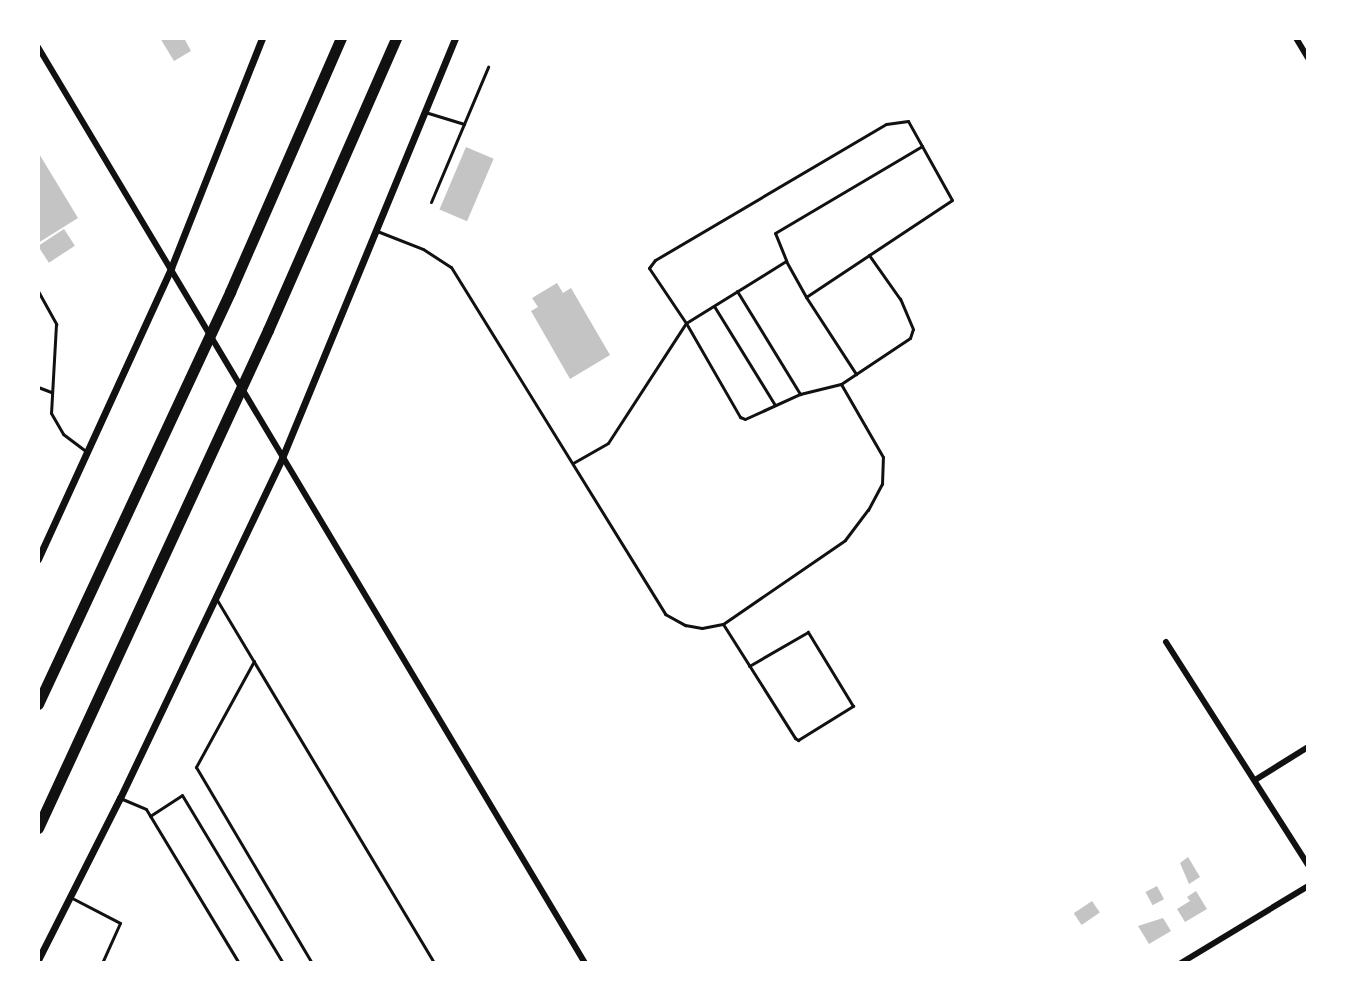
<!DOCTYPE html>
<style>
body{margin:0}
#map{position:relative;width:1346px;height:1001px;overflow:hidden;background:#fff;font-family:"DM Sans",sans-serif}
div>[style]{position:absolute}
.building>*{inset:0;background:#c4c4c4;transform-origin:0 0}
.service>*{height:3px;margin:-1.5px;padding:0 1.5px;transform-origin:1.5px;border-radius:1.5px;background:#111}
.minor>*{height:6px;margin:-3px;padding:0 3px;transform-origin:3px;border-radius:3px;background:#111}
.tertiary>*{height:7px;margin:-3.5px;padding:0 3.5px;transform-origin:3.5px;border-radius:3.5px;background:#111}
.motorway>*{height:11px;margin:-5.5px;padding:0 5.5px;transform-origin:5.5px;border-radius:5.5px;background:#111}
span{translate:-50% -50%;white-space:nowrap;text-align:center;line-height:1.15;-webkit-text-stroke:6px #fff;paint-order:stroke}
.frame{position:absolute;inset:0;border:40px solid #fff;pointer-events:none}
</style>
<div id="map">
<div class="building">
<div style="clip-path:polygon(160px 38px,184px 38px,191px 51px,174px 61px)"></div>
<div style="left:466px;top:147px;width:30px;height:68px;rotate:23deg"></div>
<div style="clip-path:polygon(38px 152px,78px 218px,38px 243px)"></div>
<div style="left:64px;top:229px;width:20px;height:31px;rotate:57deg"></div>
<div style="clip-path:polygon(557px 283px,563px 293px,571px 288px,610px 355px,570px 379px,531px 311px,538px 307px,532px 298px)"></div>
<div style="clip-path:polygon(1188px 857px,1200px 877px,1189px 884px,1180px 863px)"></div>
<div style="left:1157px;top:886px;width:15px;height:13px;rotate:62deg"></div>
<div style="clip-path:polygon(1196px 891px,1207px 909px,1185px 922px,1177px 909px,1190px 901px,1187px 897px)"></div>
<div style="left:1092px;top:901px;width:14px;height:22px;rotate:56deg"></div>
<div style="clip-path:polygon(1163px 918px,1171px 931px,1149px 944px,1138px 926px)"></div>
</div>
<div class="service">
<div style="left:425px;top:112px;width:41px;rotate:17.1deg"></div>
<div style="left:431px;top:202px;width:147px;rotate:-67.1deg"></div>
<div style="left:377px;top:231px;width:49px;rotate:21.4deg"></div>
<div style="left:423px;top:249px;width:33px;rotate:33deg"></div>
<div style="left:451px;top:267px;width:408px;rotate:58.3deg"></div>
<div style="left:665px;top:614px;width:23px;rotate:29deg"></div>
<div style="left:685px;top:625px;width:17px;rotate:10deg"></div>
<div style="left:702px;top:628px;width:21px;rotate:-11deg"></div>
<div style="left:723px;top:624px;width:148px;rotate:-34.5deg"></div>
<div style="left:845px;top:540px;width:38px;rotate:-53deg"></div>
<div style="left:868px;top:510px;width:30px;rotate:-62deg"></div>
<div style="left:882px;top:484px;width:27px;rotate:-88deg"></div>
<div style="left:883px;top:457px;width:84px;rotate:-119.9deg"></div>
<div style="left:786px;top:260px;width:29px;rotate:-112deg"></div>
<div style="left:775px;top:233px;width:171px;rotate:-30.6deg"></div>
<div style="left:38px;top:291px;width:38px;rotate:61deg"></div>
<div style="left:56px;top:324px;width:89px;rotate:93.2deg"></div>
<div style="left:51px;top:413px;width:24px;rotate:60deg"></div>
<div style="left:63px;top:434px;width:30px;rotate:37deg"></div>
<div style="left:737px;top:291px;width:121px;rotate:58.5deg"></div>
<div style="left:800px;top:394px;width:42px;rotate:-13.7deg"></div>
<div style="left:841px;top:384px;width:83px;rotate:-33.7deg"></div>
<div style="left:910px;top:338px;width:9px;rotate:-72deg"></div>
<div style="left:913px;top:329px;width:33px;rotate:-113deg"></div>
<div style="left:900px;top:299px;width:54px;rotate:-125.2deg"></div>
<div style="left:806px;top:297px;width:92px;rotate:57deg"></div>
<div style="left:714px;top:306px;width:116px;rotate:58.4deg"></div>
<div style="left:38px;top:387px;width:14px;rotate:21deg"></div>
<div style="left:573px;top:463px;width:40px;rotate:-29.7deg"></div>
<div style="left:608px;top:443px;width:143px;rotate:-57deg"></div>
<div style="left:686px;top:323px;width:118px;rotate:-31.8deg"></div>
<div style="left:786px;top:261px;width:41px;rotate:60.9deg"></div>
<div style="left:806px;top:297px;width:175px;rotate:-33.6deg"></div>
<div style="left:952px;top:200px;width:90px;rotate:-119.1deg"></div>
<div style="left:908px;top:121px;width:22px;rotate:172deg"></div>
<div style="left:886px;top:124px;width:268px;rotate:149.5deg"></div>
<div style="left:655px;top:260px;width:10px;rotate:127deg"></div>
<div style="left:649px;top:268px;width:66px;rotate:56.1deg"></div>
<div style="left:686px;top:323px;width:108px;rotate:60.1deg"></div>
<div style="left:740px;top:417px;width:5px;rotate:22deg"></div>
<div style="left:745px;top:419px;width:60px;rotate:-24.4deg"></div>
<div style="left:217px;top:600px;width:423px;rotate:59.1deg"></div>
<div style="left:723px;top:624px;width:135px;rotate:57.7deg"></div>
<div style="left:795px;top:738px;width:4px;rotate:34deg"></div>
<div style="left:798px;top:740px;width:65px;rotate:-31.7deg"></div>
<div style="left:853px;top:706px;width:87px;rotate:-121.3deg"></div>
<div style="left:808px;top:632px;width:68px;rotate:150deg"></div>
<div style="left:254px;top:661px;width:121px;rotate:118.7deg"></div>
<div style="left:196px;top:767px;width:228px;rotate:59.4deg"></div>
<div style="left:120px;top:798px;width:28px;rotate:23deg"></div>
<div style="left:146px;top:809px;width:180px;rotate:58.9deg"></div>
<div style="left:150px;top:816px;width:38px;rotate:-33deg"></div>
<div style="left:182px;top:795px;width:196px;rotate:59deg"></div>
<div style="left:72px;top:898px;width:54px;rotate:27.5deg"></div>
<div style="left:120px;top:923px;width:44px;rotate:114.2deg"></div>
</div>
<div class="minor">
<div style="left:1296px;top:38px;width:23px;rotate:59deg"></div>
<div style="left:38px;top:47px;width:1067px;rotate:59.16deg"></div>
<div style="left:1166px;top:642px;width:264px;rotate:57.5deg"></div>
<div style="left:1255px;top:780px;width:62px;rotate:-31.9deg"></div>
<div style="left:1181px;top:963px;width:149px;rotate:-31.2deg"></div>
</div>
<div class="tertiary">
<div style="left:38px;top:559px;width:320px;rotate:-65.4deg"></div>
<div style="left:171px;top:268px;width:247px;rotate:-68.4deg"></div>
<div style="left:38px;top:960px;width:182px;rotate:-63.2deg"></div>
<div style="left:120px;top:798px;width:377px;rotate:-64.5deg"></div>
<div style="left:282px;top:458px;width:454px;rotate:-67.6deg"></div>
</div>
<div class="motorway">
<div style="left:38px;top:704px;width:455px;rotate:-65deg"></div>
<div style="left:230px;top:292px;width:277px;rotate:-66.4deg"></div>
<div style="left:38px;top:828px;width:549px;rotate:-65.21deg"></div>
<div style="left:268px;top:330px;width:319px;rotate:-66.3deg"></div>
</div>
<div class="frame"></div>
</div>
